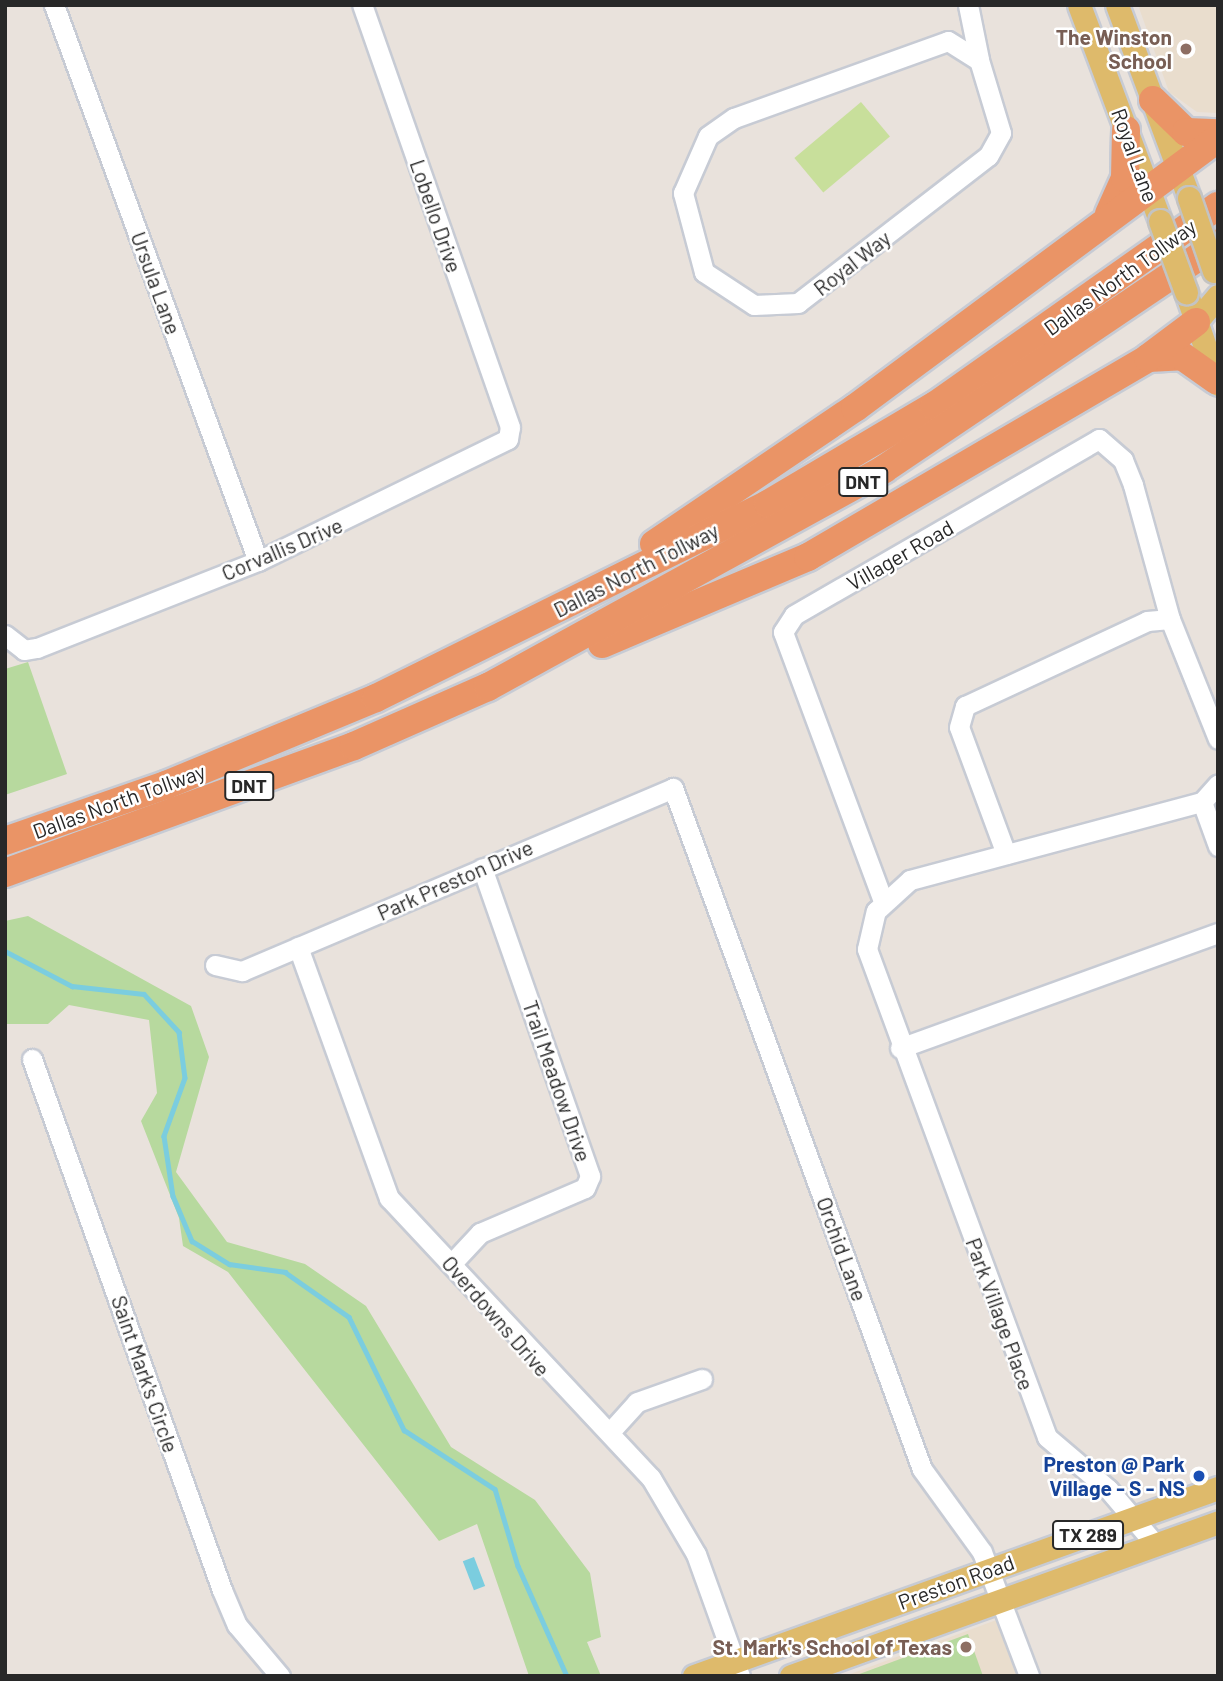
<!DOCTYPE html>
<style>
body{margin:0}
#map{position:relative;width:1223px;height:1681px;overflow:hidden;background:#e9e2dc;font-family:Barlow,sans-serif}
div>[style]{position:absolute}
.education>*{inset:0;background:#e9ddcd}
.green>*{inset:0;background:#b7d99e}
.pitch>*{inset:0;background:#c8df9b;transform-origin:0 0}
.water>*{inset:0;background:#7bcddf;transform-origin:0 0}
.stream>*{height:4.5px;margin:-2.25px;padding:0 2.25px;transform-origin:2.25px;border-radius:2.25px;background:#7bcddf}
.roads{filter:drop-shadow(2px 0 #c7cbd4) drop-shadow(-2px 0 #c7cbd4) drop-shadow(0 2px #c7cbd4) drop-shadow(0 -2px #c7cbd4)}
.minor>*{height:19px;margin:-9.5px;padding:0 9.5px;transform-origin:9.5px;border-radius:9.5px;background:#fff}
.major>*{height:23px;margin:-11.5px;padding:0 11.5px;transform-origin:11.5px;border-radius:11.5px;background:#deba6b}
.highway>*{height:28px;margin:-14px;padding:0 14px;transform-origin:14px;border-radius:14px;background:#ea9466}
.bridges{filter:drop-shadow(2px 0 #c3c3c3) drop-shadow(-2px 0 #c3c3c3) drop-shadow(0 2px #c3c3c3) drop-shadow(0 -2px #c3c3c3)}
.major-bridge>*{height:23px;margin:-11.5px;padding:0 11.5px;transform-origin:11.5px;border-radius:11.5px;background:#deba6b}
.dots>*{width:19px;height:19px;translate:-50% -50%;box-sizing:border-box;border:4px solid #fff;border-radius:50%}
span{translate:-50% -50%;white-space:nowrap;text-align:center;line-height:1.15;-webkit-text-stroke:5px #fff;paint-order:stroke}
.shield-label span{padding:2px 5px;background:#fff;border:2px solid;border-radius:5px;-webkit-text-stroke-width:0}
.shield-label{font-size:19px;color:#282828;font-weight:700}
.education-label{font-size:21px;color:#785e54;font-weight:700}
.right{translate:-100% -50%;text-align:right}
.street-label{font-size:21px;color:#282828}
.transit-label{font-size:21px;color:#164399;font-weight:700}
.frame{position:absolute;inset:0;border:7px solid #282828;pointer-events:none}
</style>
<div id="map">
<div class="education">
<div style="clip-path:polygon(1138px 5px,1218px 5px,1218px 113px,1197px 112px,1169px 92px)"></div>
<div style="clip-path:polygon(999px 1619px,1020px 1676px,845px 1676px)"></div>
</div>
<div class="green">
<div style="clip-path:polygon(28px 662px,67px 774px,5px 795px,5px 669px)"></div>
<div style="clip-path:polygon(28px 916px,191px 1006px,209px 1057px,176px 1172px,227px 1242px,305px 1264px,366px 1306px,451px 1447px,535px 1500px,590px 1573px,601px 1637px,587px 1642px,601px 1676px,529px 1676px,477px 1524px,439px 1541px,228px 1272px,183px 1246px,179px 1218px,141px 1121px,157px 1093px,149px 1020px,69px 1005px,48px 1024px,5px 1024px,5px 921px)"></div>
<div style="clip-path:polygon(968px 1634px,983px 1676px,854px 1676px)"></div>
</div>
<div class="pitch">
<div style="left:861px;top:102px;width:45px;height:87px;rotate:50deg"></div>
</div>
<div class="water">
<div style="left:474px;top:1557px;width:31px;height:12px;rotate:69deg"></div>
</div>
<div class="stream">
<div style="left:5px;top:951px;width:76px;rotate:27.6deg"></div>
<div style="left:72px;top:986px;width:72px;rotate:6.3deg"></div>
<div style="left:144px;top:994px;width:52px;rotate:47.4deg"></div>
<div style="left:179px;top:1032px;width:46px;rotate:82.6deg"></div>
<div style="left:185px;top:1078px;width:62px;rotate:109.9deg"></div>
<div style="left:164px;top:1136px;width:61px;rotate:81.5deg"></div>
<div style="left:173px;top:1196px;width:49px;rotate:67.1deg"></div>
<div style="left:192px;top:1241px;width:44px;rotate:31.9deg"></div>
<div style="left:229px;top:1264px;width:57px;rotate:8.1deg"></div>
<div style="left:285px;top:1272px;width:78px;rotate:35.1deg"></div>
<div style="left:349px;top:1317px;width:126px;rotate:64deg"></div>
<div style="left:404px;top:1430px;width:108px;rotate:33deg"></div>
<div style="left:495px;top:1489px;width:80px;rotate:73.4deg"></div>
<div style="left:518px;top:1566px;width:120px;rotate:66deg"></div>
</div>
<div class="roads">
<div class="minor">
<div style="left:54px;top:5px;width:592px;rotate:69.85deg"></div>
<div style="left:968px;top:5px;width:55px;rotate:78.5deg"></div>
<div style="left:948px;top:41px;width:36px;rotate:32deg"></div>
<div style="left:979px;top:60px;width:76px;rotate:73.2deg"></div>
<div style="left:1001px;top:133px;width:26px;rotate:119deg"></div>
<div style="left:988px;top:156px;width:240px;rotate:142.3deg"></div>
<div style="left:798px;top:303px;width:44px;rotate:177.4deg"></div>
<div style="left:754px;top:305px;width:60px;rotate:-146.6deg"></div>
<div style="left:704px;top:272px;width:82px;rotate:-104.9deg"></div>
<div style="left:683px;top:193px;width:62px;rotate:-66.3deg"></div>
<div style="left:708px;top:136px;width:32px;rotate:-35deg"></div>
<div style="left:734px;top:118px;width:227px;rotate:-19.8deg"></div>
<div style="left:5px;top:635px;width:24px;rotate:38deg"></div>
<div style="left:24px;top:650px;width:13px;rotate:-9deg"></div>
<div style="left:37px;top:648px;width:238px;rotate:-21.5deg"></div>
<div style="left:258px;top:561px;width:278px;rotate:-26deg"></div>
<div style="left:508px;top:439px;width:12px;rotate:-81deg"></div>
<div style="left:510px;top:427px;width:447px;rotate:-109.3deg"></div>
<div style="left:1202px;top:802px;width:47px;rotate:70deg"></div>
<div style="left:1006px;top:854px;width:135px;rotate:-110.3deg"></div>
<div style="left:959px;top:727px;width:22px;rotate:-74deg"></div>
<div style="left:965px;top:706px;width:201px;rotate:-25deg"></div>
<div style="left:1147px;top:621px;width:23px;rotate:-5deg"></div>
<div style="left:883px;top:901px;width:287px;rotate:-110.4deg"></div>
<div style="left:783px;top:632px;width:20px;rotate:-57deg"></div>
<div style="left:794px;top:615px;width:352px;rotate:-30deg"></div>
<div style="left:1099px;top:439px;width:32px;rotate:41deg"></div>
<div style="left:1123px;top:460px;width:27px;rotate:68deg"></div>
<div style="left:1133px;top:485px;width:139px;rotate:74.6deg"></div>
<div style="left:1170px;top:619px;width:129px;rotate:68.2deg"></div>
<div style="left:298px;top:947px;width:267px;rotate:70.1deg"></div>
<div style="left:389px;top:1198px;width:383px;rotate:46.9deg"></div>
<div style="left:651px;top:1478px;width:88px;rotate:59.4deg"></div>
<div style="left:696px;top:1554px;width:130px;rotate:70.2deg"></div>
<div style="left:215px;top:965px;width:28px;rotate:13deg"></div>
<div style="left:242px;top:971px;width:468px;rotate:-23deg"></div>
<div style="left:673px;top:788px;width:725px;rotate:69.92deg"></div>
<div style="left:922px;top:1469px;width:102px;rotate:54.1deg"></div>
<div style="left:982px;top:1552px;width:133px;rotate:69.2deg"></div>
<div style="left:900px;top:1048px;width:338px;rotate:-19.9deg"></div>
<div style="left:32px;top:1059px;width:564px;rotate:70.31deg"></div>
<div style="left:222px;top:1590px;width:38px;rotate:67deg"></div>
<div style="left:237px;top:1625px;width:67px;rotate:49.9deg"></div>
<div style="left:453px;top:1262px;width:40px;rotate:-47deg"></div>
<div style="left:480px;top:1233px;width:114px;rotate:-23.2deg"></div>
<div style="left:585px;top:1188px;width:13px;rotate:-67deg"></div>
<div style="left:590px;top:1176px;width:326px;rotate:-109.3deg"></div>
<div style="left:610px;top:1432px;width:40px;rotate:-48deg"></div>
<div style="left:637px;top:1402px;width:69px;rotate:-19.5deg"></div>
<div style="left:1155px;top:1544px;width:72px;rotate:-130.5deg"></div>
<div style="left:1108px;top:1489px;width:80px;rotate:-139.6deg"></div>
<div style="left:1047px;top:1437px;width:520px;rotate:-110.25deg"></div>
<div style="left:867px;top:949px;width:39px;rotate:-77deg"></div>
<div style="left:876px;top:911px;width:46px;rotate:-42.4deg"></div>
<div style="left:910px;top:880px;width:302px;rotate:-15deg"></div>
<div style="left:1202px;top:802px;width:24px;rotate:-48deg"></div>
</div>
<div class="major">
<div style="left:1079px;top:5px;width:231px;rotate:69.4deg"></div>
<div style="left:1117px;top:5px;width:206px;rotate:69.5deg"></div>
<div style="left:1186px;top:292px;width:97px;rotate:70.8deg"></div>
<div style="left:1196px;top:322px;width:34px;rotate:-50deg"></div>
<div style="left:694px;top:1676px;width:557px;rotate:-19.74deg"></div>
<div style="left:791px;top:1676px;width:454px;rotate:-19.8deg"></div>
</div>
<div class="highway">
<div style="left:1153px;top:100px;width:46px;rotate:44.1deg"></div>
<div style="left:1186px;top:132px;width:32px;rotate:2deg"></div>
<div style="left:1109px;top:214px;width:39px;rotate:-66deg"></div>
<div style="left:1125px;top:178px;width:48px;rotate:-88.8deg"></div>
<div style="left:1148px;top:358px;width:34px;rotate:-3deg"></div>
<div style="left:1182px;top:356px;width:42px;rotate:35.2deg"></div>
<div style="left:654px;top:544px;width:243px;rotate:-34.1deg"></div>
<div style="left:855px;top:408px;width:452px;rotate:-36.6deg"></div>
<div style="left:602px;top:644px;width:224px;rotate:-22.9deg"></div>
<div style="left:808px;top:557px;width:394px;rotate:-30.3deg"></div>
<div style="left:1148px;top:358px;width:60px;rotate:-36.9deg"></div>
<div style="left:5px;top:841px;width:170px;rotate:-19.2deg"></div>
<div style="left:166px;top:785px;width:227px;rotate:-22.5deg"></div>
<div style="left:376px;top:698px;width:437px;rotate:-26.3deg"></div>
<div style="left:768px;top:504px;width:193px;rotate:-30.6deg"></div>
<div style="left:934px;top:406px;width:347px;rotate:-35.2deg"></div>
<div style="left:5px;top:873px;width:371px;rotate:-20deg"></div>
<div style="left:354px;top:746px;width:146px;rotate:-23.8deg"></div>
<div style="left:488px;top:687px;width:452px;rotate:-28.8deg"></div>
<div style="left:884px;top:469px;width:403px;rotate:-34deg"></div>
</div>
</div>
<div class="bridges">
<div class="major-bridge">
<div style="left:1189px;top:198px;width:77px;rotate:71.1deg"></div>
<div style="left:1160px;top:221px;width:76px;rotate:69.9deg"></div>
</div>
</div>
<div class="dots">
<div style="left:1186px;top:49px;background:#8d6e63"></div>
<div style="left:1199px;top:1476px;background:#1a4fb4"></div>
<div style="left:966px;top:1647px;background:#8d6e63"></div>
</div>
<div class="shield-label">
<span style="left:863px;top:482px">DNT</span>
<span style="left:249px;top:786px">DNT</span>
<span style="left:1088px;top:1535px">TX 289</span>
</div>
<div class="education-label">
<span class="right" style="left:1172px;top:49px">The Winston<br>School</span>
<span class="right" style="left:952px;top:1647px">St. Mark's School of Texas</span>
</div>
<div class="street-label">
<span style="left:1135px;top:155px;rotate:70deg">Royal Lane</span>
<span style="left:436px;top:216px;rotate:71deg">Lobello Drive</span>
<span style="left:852px;top:263px;rotate:-38deg">Royal Way</span>
<span style="left:1120px;top:277px;rotate:-36deg">Dallas North Tollway</span>
<span style="left:156px;top:283px;rotate:70deg">Ursula Lane</span>
<span style="left:282px;top:549px;rotate:-23deg">Corvallis Drive</span>
<span style="left:900px;top:555px;rotate:-30deg">Villager Road</span>
<span style="left:636px;top:570px;rotate:-27deg">Dallas North Tollway</span>
<span style="left:119px;top:801px;rotate:-20deg">Dallas North Tollway</span>
<span style="left:455px;top:880px;rotate:-24deg">Park Preston Drive</span>
<span style="left:557px;top:1081px;rotate:71deg">Trail Meadow Drive</span>
<span style="left:842px;top:1249px;rotate:70deg">Orchid Lane</span>
<span style="left:1000px;top:1314px;rotate:70deg">Park Village Place</span>
<span style="left:496px;top:1316px;rotate:49deg">Overdowns Drive</span>
<span style="left:145px;top:1374px;rotate:71deg">Saint Mark's Circle</span>
<span style="left:956px;top:1582px;rotate:-20deg">Preston Road</span>
</div>
<div class="transit-label">
<span class="right" style="left:1185px;top:1476px">Preston @ Park<br>Village - S - NS</span>
</div>
<div class="frame"></div>
</div>
